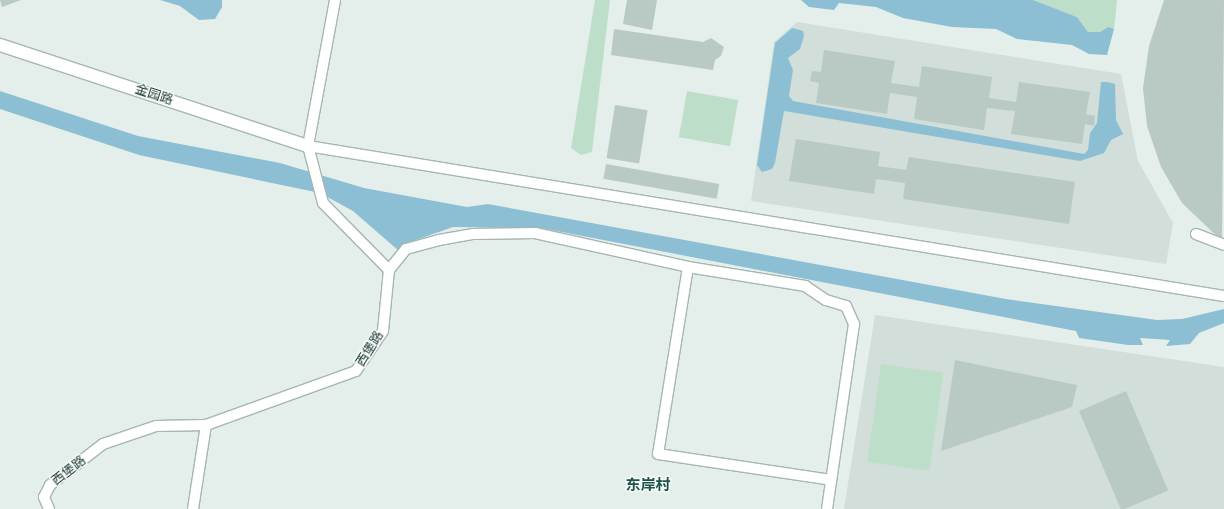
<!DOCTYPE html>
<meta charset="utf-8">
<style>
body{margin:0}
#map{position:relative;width:1224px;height:509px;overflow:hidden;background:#e4eeeb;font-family:Roboto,"Noto Sans SC",sans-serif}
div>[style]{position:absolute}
.built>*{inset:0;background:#d2deda}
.green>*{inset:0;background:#bddfca;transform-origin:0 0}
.water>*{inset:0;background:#8cbfd3}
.building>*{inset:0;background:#b9c9c4;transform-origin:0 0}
.roads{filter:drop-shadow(1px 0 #a6b6b3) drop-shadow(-1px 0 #a6b6b3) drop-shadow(0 1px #a6b6b3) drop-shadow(0 -1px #a6b6b3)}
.street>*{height:10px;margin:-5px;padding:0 5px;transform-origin:5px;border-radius:5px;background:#fff}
.secondary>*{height:12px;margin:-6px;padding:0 6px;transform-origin:6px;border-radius:6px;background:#fff}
span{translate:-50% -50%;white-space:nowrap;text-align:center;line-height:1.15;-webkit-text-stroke:3px #f5faf8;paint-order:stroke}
.street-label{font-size:13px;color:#23403c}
.quarter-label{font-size:15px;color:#1e524d;font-weight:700}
</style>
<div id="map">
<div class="built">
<div style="clip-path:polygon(797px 22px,1121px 74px,1138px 161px,1173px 223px,1166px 264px,751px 201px,774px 42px)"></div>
<div style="clip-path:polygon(875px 315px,1224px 367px,1224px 509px,844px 509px)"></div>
</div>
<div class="green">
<div style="clip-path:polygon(595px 0,610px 0,592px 152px,581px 155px,571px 148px)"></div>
<div style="clip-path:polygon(1033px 0,1117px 0,1114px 29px,1108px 27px,1100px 32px,1088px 32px,1077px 17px)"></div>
<div style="left:687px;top:91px;width:52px;height:47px;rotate:10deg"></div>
<div style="left:881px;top:364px;width:63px;height:99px;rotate:8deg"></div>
</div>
<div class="water">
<div style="clip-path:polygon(160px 0,222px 0,222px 7px,215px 19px,199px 20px,180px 6px)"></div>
<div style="clip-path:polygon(801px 0,1033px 0,1077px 17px,1088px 32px,1100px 32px,1108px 27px,1114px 29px,1107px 55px,1089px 54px,1072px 45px,1017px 39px,996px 29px,952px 27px,903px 18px,876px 7px,839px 3px,834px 10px,809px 7px)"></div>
<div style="clip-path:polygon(792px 28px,803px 31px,804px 36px,800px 49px,788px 58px,793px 70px,789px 96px,793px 101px,1084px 154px,1088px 150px,1090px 133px,1097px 123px,1101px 82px,1107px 82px,1115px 84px,1116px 120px,1123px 134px,1111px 140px,1104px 153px,1080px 161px,784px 111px,775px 163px,772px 169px,762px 172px,757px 165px,775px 43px)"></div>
<div style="clip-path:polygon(0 91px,138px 136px,280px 163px,364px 188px,467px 207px,488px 204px,1006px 299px,1157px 320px,1182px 319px,1224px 309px,1224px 323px,1199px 333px,1190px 344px,1166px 346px,1170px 340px,1140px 338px,1143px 345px,1128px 345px,1079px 338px,1076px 331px,541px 228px,453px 227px,416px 240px,399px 251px,353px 211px,320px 193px,139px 155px,0 109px)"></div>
</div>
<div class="building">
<div style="clip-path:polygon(0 0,21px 0,2px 7px)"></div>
<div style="clip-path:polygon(627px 0,657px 0,652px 30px,623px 24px)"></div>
<div style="clip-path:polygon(1164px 0,1224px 0,1222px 241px,1182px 203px,1161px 167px,1147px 126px,1143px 88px,1149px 46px)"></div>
<div style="clip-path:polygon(614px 29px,703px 42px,711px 38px,724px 47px,721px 56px,715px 60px,713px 70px,611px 55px)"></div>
<div style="clip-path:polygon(824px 50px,895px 61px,891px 83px,919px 87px,922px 66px,992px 77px,989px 98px,1016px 102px,1019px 82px,1090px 92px,1086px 114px,1095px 116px,1094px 126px,1085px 124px,1082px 144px,1011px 134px,1015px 111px,987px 108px,984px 130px,914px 119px,917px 97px,890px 93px,887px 114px,816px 103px,819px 83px,810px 81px,812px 71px,821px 72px)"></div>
<div style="left:615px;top:105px;width:33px;height:54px;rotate:9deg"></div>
<div style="clip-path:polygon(796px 139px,880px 152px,878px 166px,906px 170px,909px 157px,1075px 182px,1069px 224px,903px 199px,905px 183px,876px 179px,874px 194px,789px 181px)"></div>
<div style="left:606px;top:164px;width:115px;height:15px;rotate:10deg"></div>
<div style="clip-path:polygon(955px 360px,1077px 385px,1072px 407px,941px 451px)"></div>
<div style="left:1126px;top:391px;width:108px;height:51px;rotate:67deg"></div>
</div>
<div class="roads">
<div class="street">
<div style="left:308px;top:146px;width:928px;rotate:9.3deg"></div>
<div style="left:1196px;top:234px;width:30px;rotate:21deg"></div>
<div style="left:688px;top:267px;width:189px;rotate:99.1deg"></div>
<div style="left:658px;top:454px;width:175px;rotate:8.5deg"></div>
<div style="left:389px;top:270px;width:27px;rotate:-51deg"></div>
<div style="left:406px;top:249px;width:34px;rotate:-15deg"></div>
<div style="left:439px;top:240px;width:35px;rotate:-10deg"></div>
<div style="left:473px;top:234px;width:62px;rotate:-0.9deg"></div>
<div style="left:535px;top:233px;width:157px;rotate:12.5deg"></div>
<div style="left:688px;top:267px;width:119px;rotate:9.2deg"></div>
<div style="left:805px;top:286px;width:25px;rotate:34deg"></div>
<div style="left:826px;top:300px;width:21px;rotate:17deg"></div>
<div style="left:846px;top:306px;width:20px;rotate:66deg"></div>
<div style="left:854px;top:324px;width:187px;rotate:98.3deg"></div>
<div style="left:49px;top:509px;width:13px;rotate:-113deg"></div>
<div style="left:44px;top:497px;width:13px;rotate:-63deg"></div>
<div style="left:50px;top:485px;width:67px;rotate:-37.7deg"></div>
<div style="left:103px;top:444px;width:56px;rotate:-18.8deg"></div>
<div style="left:156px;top:426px;width:50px;rotate:-1.1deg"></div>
<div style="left:206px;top:425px;width:159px;rotate:-19.8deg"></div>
<div style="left:356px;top:371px;width:48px;rotate:-56deg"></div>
<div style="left:383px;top:331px;width:61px;rotate:-84.4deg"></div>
<div style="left:389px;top:270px;width:94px;rotate:-134.6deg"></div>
<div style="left:323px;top:203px;width:59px;rotate:-104.7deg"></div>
<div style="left:308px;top:146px;width:148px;rotate:-79.5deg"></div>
<div style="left:193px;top:509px;width:85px;rotate:-81.2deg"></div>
</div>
<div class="secondary">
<div style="left:0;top:45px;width:324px;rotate:18.2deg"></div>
</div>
</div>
<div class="street-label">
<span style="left:154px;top:95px;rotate:18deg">金园路</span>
<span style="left:370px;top:349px;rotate:-58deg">西堡路</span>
<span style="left:69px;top:471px;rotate:-38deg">西堡路</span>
</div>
<div class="quarter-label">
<span style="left:648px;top:486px">东岸村</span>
</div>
</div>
